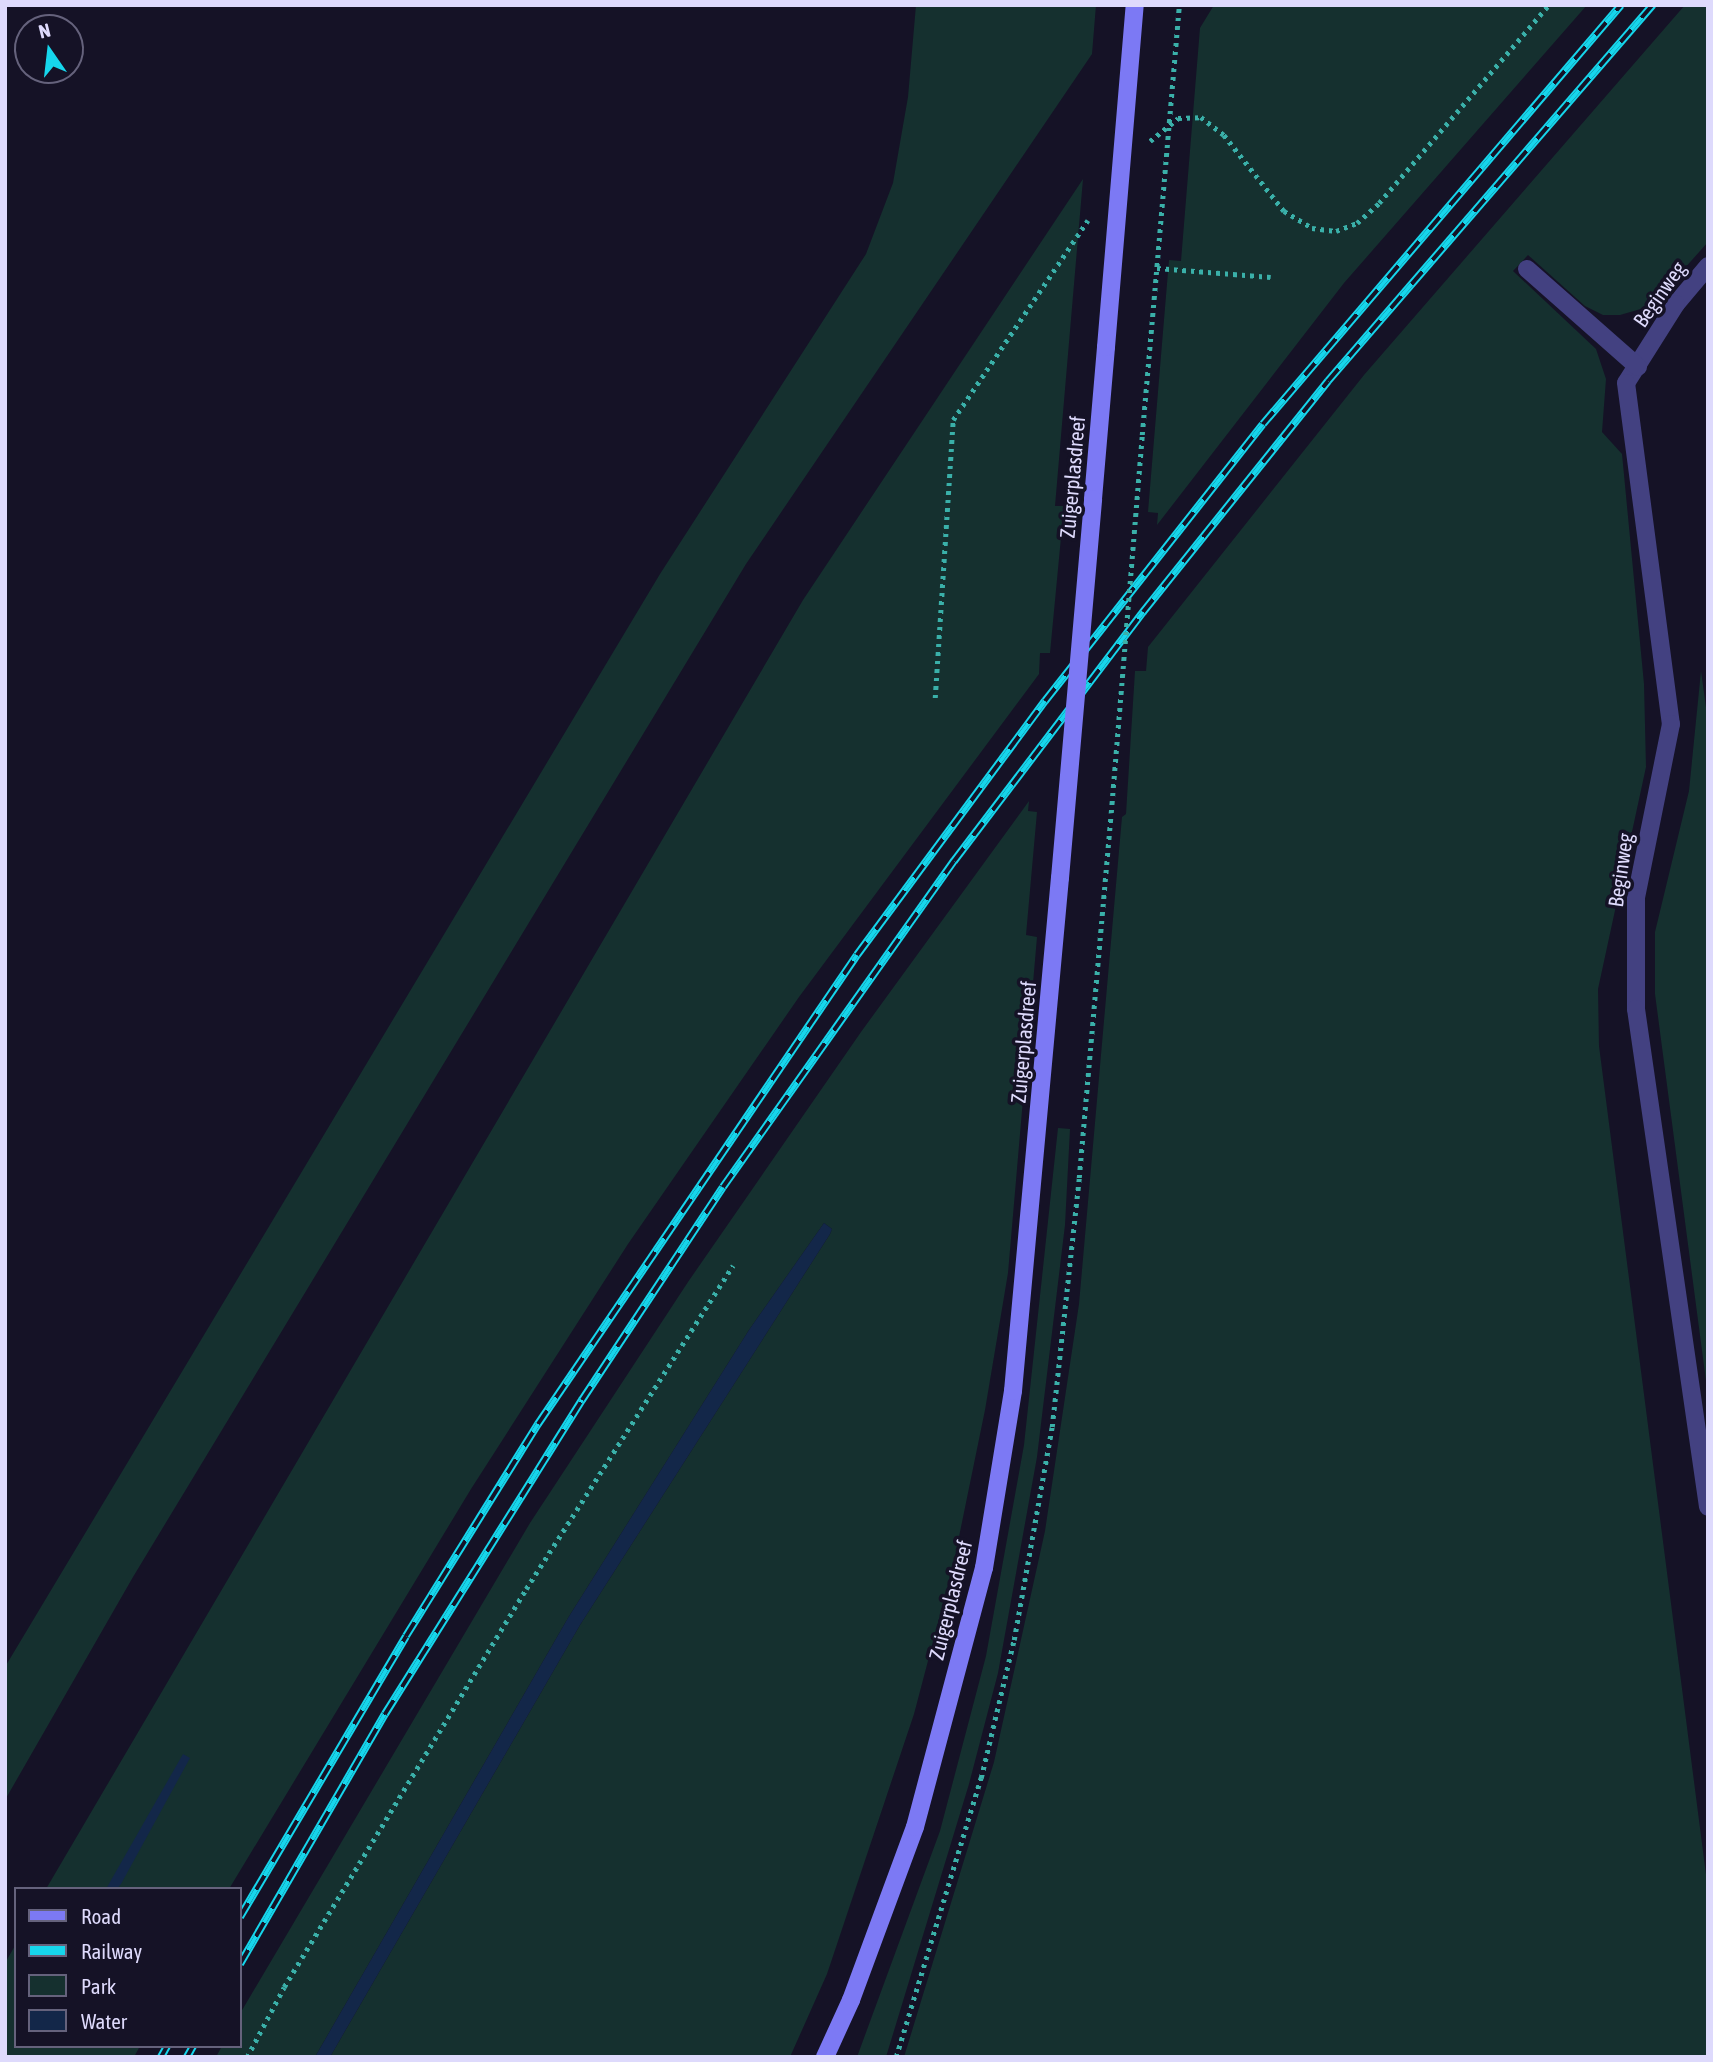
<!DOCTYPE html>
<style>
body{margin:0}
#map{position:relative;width:1713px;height:2062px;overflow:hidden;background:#151226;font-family:"Asap Condensed",sans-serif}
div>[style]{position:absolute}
.green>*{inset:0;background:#15302f}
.water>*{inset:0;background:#132749}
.path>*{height:4.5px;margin-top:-2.25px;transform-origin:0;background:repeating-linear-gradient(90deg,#3ab0a9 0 3.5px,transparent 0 8.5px)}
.lane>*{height:18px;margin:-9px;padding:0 9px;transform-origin:9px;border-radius:9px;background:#434181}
.secondary>*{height:18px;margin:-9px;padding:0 9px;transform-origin:9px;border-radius:9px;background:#7c79f4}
.rail>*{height:8px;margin-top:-4px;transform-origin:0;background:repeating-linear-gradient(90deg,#151226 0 16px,#16d6ec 0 32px);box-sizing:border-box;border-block:2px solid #16d6ec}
.path-bridge>*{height:4.5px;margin-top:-2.25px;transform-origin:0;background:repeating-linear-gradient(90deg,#3ab0a9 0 3.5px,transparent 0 8.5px)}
.secondary-bridge>*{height:18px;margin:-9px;padding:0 9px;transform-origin:9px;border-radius:9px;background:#7c79f4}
span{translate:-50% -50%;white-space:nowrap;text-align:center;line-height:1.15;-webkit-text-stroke:7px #151226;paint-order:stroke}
.street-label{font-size:21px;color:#dedafc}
.frame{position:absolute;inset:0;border:7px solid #dedafc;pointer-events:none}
.legend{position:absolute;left:14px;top:1887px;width:228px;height:161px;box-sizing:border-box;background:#151226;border:2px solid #65627c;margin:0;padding:9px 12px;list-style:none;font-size:21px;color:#dedafc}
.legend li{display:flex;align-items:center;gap:14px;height:35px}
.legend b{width:35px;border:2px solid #65627c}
.north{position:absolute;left:14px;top:14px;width:70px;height:70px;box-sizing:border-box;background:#151226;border:2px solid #65627c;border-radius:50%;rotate:346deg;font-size:19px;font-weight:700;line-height:28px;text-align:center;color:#dedafc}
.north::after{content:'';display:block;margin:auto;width:24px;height:32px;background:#16d6ec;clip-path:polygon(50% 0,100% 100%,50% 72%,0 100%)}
</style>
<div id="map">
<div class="green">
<div style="clip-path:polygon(916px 5px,1096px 5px,1092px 54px,746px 564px,133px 1577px,5px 1800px,5px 1667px,660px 574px,866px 254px,893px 183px,908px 97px)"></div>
<div style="clip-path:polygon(1214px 5px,1587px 5px,1344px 283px,1157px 525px,1158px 513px,1148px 512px,1169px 260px,1181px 261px,1200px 28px)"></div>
<div style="clip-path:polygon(1685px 5px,1708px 5px,1708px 242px,1651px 306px,1620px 315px,1603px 315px,1585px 306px,1528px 255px,1513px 271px,1596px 349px,1606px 379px,1602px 432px,1622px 454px,1644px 684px,1646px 767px,1598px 989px,1599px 1046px,1708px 1890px,1708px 2057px,904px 2057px,994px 1762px,1045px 1531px,1079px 1304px,1122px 817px,1126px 814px,1135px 671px,1146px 671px,1148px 647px,1364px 375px)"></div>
<div style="clip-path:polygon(1083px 179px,1055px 506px,1064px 506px,1050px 653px,1040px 653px,1039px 674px,799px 997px,628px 1244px,471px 1489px,229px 1889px,46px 1889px,803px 600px)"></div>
<div style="clip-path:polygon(1701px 671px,1708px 722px,1708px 1396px,1655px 994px,1655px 932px,1689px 791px)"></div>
<div style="clip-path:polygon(1029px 801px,1028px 811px,1037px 812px,1026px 935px,1037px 937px,1008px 1273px,985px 1410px,953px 1566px,914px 1714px,827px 1974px,790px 2057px,330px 2057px,580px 1625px,830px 1234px,832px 1229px,824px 1223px,749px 1330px,568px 1618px,315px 2057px,216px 2057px,222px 2046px,240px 2046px,241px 2012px,530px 1523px,688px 1282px,861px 1032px)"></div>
<div style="clip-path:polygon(1058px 1128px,1070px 1129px,1065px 1225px,1037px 1457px,998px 1673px,969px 1784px,886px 2057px,857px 2057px,940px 1831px,986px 1656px,1024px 1445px)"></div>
<div style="clip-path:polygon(16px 1944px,16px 2046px,140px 2046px,134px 2057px,5px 2057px,5px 1963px)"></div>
</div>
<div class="water">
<div style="clip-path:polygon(824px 1223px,832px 1229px,830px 1234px,580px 1625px,330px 2057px,315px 2057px,568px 1618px,749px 1330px)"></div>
<div style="clip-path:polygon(183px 1754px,190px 1758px,121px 1884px,117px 1889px,106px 1889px)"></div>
</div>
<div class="path">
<div style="left:1150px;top:141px;width:36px;rotate:-39deg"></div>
<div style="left:1178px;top:118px;width:23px;rotate:-2deg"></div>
<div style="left:1201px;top:117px;width:29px;rotate:38deg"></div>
<div style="left:1224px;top:135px;width:97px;rotate:51.7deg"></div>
<div style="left:1284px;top:211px;width:33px;rotate:31deg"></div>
<div style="left:1312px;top:228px;width:24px;rotate:7deg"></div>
<div style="left:1336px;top:231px;width:22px;rotate:-21deg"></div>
<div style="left:1357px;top:223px;width:30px;rotate:-42deg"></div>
<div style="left:1379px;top:203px;width:261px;rotate:-49.4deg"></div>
<div style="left:1157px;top:268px;width:114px;rotate:4.5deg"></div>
<div style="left:1142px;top:435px;width:161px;rotate:-85deg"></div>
<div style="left:935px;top:698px;width:279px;rotate:-86.3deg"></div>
<div style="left:953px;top:420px;width:241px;rotate:-56deg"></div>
<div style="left:247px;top:2057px;width:79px;rotate:-62.1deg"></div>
<div style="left:284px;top:1987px;width:466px;rotate:-58.7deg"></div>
<div style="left:526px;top:1589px;width:384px;rotate:-57.4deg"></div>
<div style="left:896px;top:2057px;width:292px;rotate:-73.1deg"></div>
<div style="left:981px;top:1778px;width:142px;rotate:-76.6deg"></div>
<div style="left:1014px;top:1640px;width:216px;rotate:-79.9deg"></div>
<div style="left:1052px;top:1427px;width:250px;rotate:-83.8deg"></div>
<div style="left:1079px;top:1178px;width:366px;rotate:-85deg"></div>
</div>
<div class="lane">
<div style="left:1708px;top:266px;width:50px;rotate:130.1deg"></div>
<div style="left:1676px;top:304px;width:93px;rotate:122.3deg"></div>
<div style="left:1626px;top:383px;width:344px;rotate:82.5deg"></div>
<div style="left:1671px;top:724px;width:177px;rotate:101.4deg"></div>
<div style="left:1636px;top:897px;width:112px;rotate:90deg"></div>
<div style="left:1636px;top:1009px;width:503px;rotate:81.77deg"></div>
<div style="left:1527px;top:269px;width:148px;rotate:41.4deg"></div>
</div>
<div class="secondary">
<div style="left:1093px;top:499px;width:153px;rotate:-85.1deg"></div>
<div style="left:825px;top:2057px;width:63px;rotate:-65.5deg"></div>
<div style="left:851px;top:2000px;width:184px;rotate:-69.7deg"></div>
<div style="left:915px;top:1827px;width:268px;rotate:-75.1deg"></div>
<div style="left:984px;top:1568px;width:179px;rotate:-80.7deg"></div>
<div style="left:1013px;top:1391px;width:515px;rotate:-84.77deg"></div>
</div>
<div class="rail">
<div style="left:240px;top:1917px;width:326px;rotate:-59.4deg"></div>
<div style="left:406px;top:1636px;width:250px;rotate:-58.1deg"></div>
<div style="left:538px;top:1424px;width:567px;rotate:-55.78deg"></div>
<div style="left:857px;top:955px;width:316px;rotate:-53.5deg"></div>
<div style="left:1045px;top:701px;width:352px;rotate:-51.8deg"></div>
<div style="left:1263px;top:424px;width:551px;rotate:-49.49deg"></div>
<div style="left:240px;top:1964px;width:289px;rotate:-59.9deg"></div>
<div style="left:385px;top:1714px;width:371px;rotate:-57.9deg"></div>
<div style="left:582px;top:1400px;width:255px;rotate:-56.5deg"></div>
<div style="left:723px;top:1187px;width:400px;rotate:-54.7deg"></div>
<div style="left:954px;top:861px;width:313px;rotate:-52.8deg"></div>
<div style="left:1143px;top:612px;width:296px;rotate:-51.3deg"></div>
<div style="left:1328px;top:381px;width:497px;rotate:-49.2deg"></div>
<div style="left:161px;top:2057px;width:13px;rotate:-61deg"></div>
<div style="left:187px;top:2057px;width:13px;rotate:-61deg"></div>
</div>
<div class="path-bridge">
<div style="left:1156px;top:275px;width:271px;rotate:-85.1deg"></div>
<div style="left:1111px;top:813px;width:379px;rotate:-85.3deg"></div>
</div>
<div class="secondary-bridge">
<div style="left:1106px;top:347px;width:343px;rotate:-85.2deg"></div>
<div style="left:1060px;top:878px;width:380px;rotate:-85deg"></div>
</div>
<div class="street-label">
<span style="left:1659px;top:294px;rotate:-55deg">Beginweg</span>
<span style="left:1072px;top:477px;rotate:-85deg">Zuigerplasdreef</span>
<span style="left:1620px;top:870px;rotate:-82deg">Beginweg</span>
<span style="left:1023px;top:1042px;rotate:-85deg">Zuigerplasdreef</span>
<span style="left:950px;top:1600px;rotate:-76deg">Zuigerplasdreef</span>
</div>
<div class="frame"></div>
<ul class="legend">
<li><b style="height:9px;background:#7c79f4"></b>Road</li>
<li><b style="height:9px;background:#16d6ec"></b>Railway</li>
<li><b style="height:19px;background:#15302f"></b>Park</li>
<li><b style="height:19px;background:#132749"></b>Water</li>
</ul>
<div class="north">N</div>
</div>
